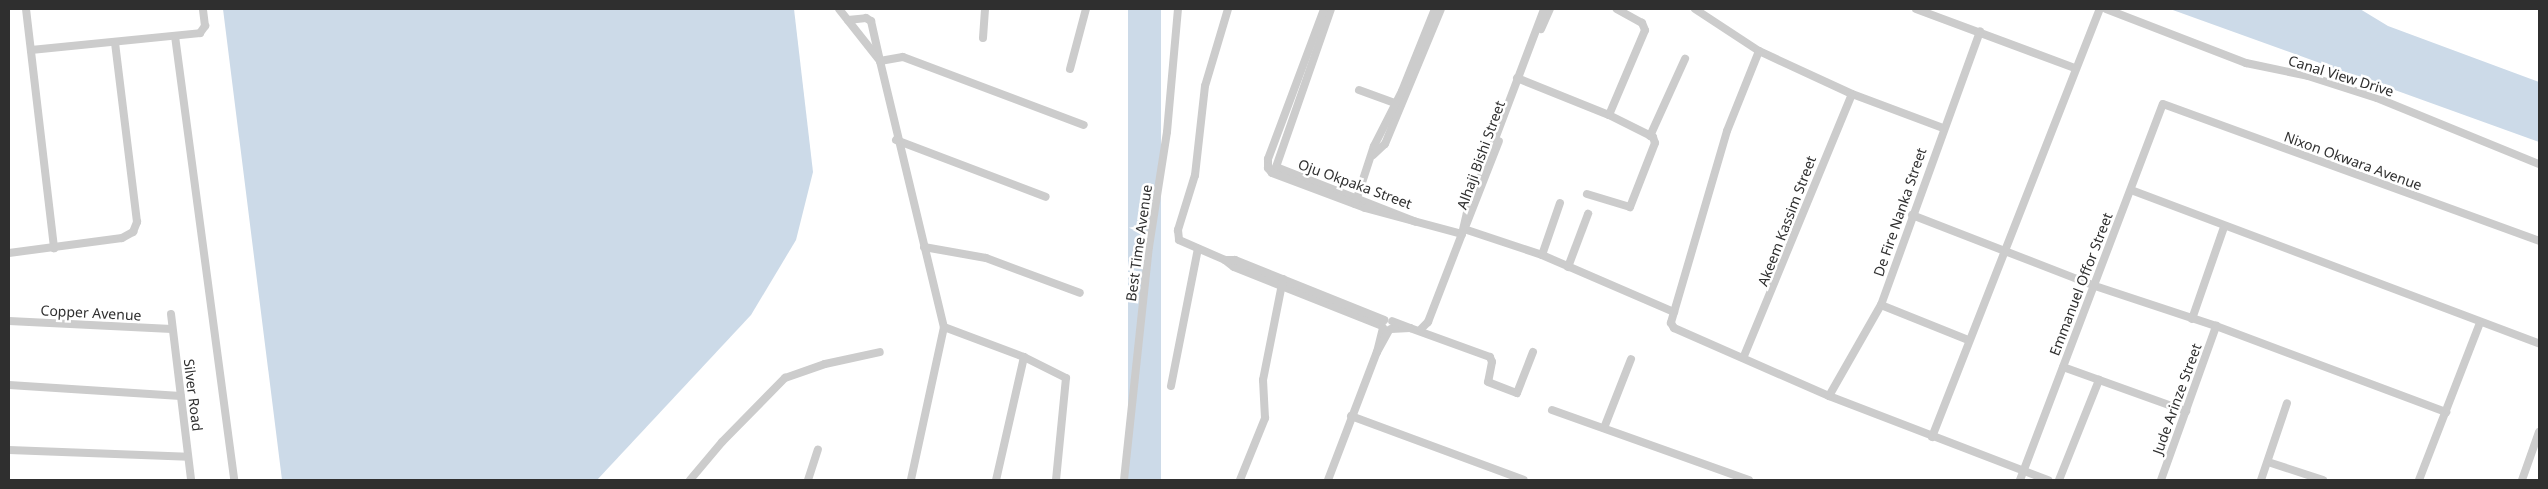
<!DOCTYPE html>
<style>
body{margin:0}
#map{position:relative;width:2548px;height:489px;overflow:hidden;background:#fff;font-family:"Noto Sans",sans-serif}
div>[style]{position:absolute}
.water>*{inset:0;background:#ccdae8;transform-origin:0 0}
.minor>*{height:8px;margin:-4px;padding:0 4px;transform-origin:4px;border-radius:4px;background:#ccc}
span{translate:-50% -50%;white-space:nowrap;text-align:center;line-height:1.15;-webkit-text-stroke:5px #fff;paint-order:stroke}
.street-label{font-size:14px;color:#2f2f2f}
.frame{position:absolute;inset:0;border:10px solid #2f2f2f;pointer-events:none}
</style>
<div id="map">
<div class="water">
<div style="clip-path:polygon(223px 9px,794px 9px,813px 172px,796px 240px,751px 315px,597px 480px,282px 480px)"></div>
<div style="left:1128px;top:9px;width:33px;height:474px"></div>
<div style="clip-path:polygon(2170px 9px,2360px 9px,2388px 26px,2539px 82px,2539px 142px)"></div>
</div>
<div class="minor">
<div style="left:26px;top:9px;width:241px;rotate:83.3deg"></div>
<div style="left:839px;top:9px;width:66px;rotate:51.7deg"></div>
<div style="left:880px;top:61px;width:274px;rotate:76.5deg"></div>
<div style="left:944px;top:327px;width:157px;rotate:102.2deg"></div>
<div style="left:1228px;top:9px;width:80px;rotate:106.6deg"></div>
<div style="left:1205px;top:86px;width:90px;rotate:96.4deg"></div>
<div style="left:1195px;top:175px;width:58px;rotate:107.2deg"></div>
<div style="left:1178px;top:230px;width:10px;rotate:84deg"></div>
<div style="left:1179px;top:240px;width:50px;rotate:23.5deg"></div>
<div style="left:1225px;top:260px;width:11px;rotate:38deg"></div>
<div style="left:1234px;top:267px;width:159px;rotate:21.7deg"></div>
<div style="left:1695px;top:9px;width:77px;rotate:33.3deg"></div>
<div style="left:1916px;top:9px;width:170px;rotate:20.4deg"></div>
<div style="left:2106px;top:9px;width:150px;rotate:21.1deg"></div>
<div style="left:2246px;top:63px;width:63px;rotate:11.8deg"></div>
<div style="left:2308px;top:76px;width:72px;rotate:17.7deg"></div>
<div style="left:2377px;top:98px;width:175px;rotate:22.2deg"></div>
<div style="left:848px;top:20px;width:18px;rotate:-6deg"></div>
<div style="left:866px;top:18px;width:6px;rotate:31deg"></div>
<div style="left:871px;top:21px;width:41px;rotate:77.3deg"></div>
<div style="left:880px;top:61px;width:23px;rotate:-10deg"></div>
<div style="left:903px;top:57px;width:193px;rotate:20.6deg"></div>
<div style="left:1541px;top:29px;width:22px;rotate:-66deg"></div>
<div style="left:175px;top:36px;width:448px;rotate:82.4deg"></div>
<div style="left:983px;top:38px;width:29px;rotate:-86deg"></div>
<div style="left:31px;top:50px;width:170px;rotate:-5.7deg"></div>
<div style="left:200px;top:33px;width:9px;rotate:-54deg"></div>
<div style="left:205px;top:26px;width:17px;rotate:-97deg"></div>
<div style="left:1070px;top:69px;width:62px;rotate:-75.1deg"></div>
<div style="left:1517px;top:78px;width:99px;rotate:21.9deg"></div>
<div style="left:1609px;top:115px;width:49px;rotate:26.6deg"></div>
<div style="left:1653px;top:137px;width:6px;rotate:72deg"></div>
<div style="left:1655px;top:143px;width:69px;rotate:111.3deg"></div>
<div style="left:1630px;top:207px;width:45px;rotate:-163.2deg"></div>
<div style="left:1359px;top:90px;width:38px;rotate:20deg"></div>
<div style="left:1609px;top:115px;width:92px;rotate:-67deg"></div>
<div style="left:1645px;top:30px;width:8px;rotate:-113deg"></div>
<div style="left:1642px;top:23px;width:29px;rotate:-151deg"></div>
<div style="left:1943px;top:128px;width:97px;rotate:-159.5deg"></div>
<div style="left:1852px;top:94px;width:102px;rotate:-155.2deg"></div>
<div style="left:1759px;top:51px;width:86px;rotate:111.8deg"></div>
<div style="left:1727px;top:131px;width:200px;rotate:106.3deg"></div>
<div style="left:1671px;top:323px;width:6px;rotate:59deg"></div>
<div style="left:1674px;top:328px;width:169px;rotate:23.7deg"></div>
<div style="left:1829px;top:396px;width:235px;rotate:21deg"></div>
<div style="left:1650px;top:136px;width:85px;rotate:-65.6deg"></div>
<div style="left:896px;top:140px;width:160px;rotate:20.8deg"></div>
<div style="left:1373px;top:155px;width:16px;rotate:-43deg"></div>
<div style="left:1385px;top:144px;width:146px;rotate:-67.5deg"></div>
<div style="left:1276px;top:167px;width:167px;rotate:-70.8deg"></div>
<div style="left:1276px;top:167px;width:150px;rotate:21.4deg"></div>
<div style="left:1268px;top:168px;width:6px;rotate:51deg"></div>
<div style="left:1272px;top:173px;width:99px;rotate:20.6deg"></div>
<div style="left:1365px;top:208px;width:100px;rotate:15deg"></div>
<div style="left:1268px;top:168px;width:9px;rotate:-90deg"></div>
<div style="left:1268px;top:159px;width:160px;rotate:-69.5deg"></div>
<div style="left:2131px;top:190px;width:436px;rotate:20.6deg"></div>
<div style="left:1355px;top:204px;width:61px;rotate:-71.9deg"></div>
<div style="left:1374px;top:146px;width:62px;rotate:-63deg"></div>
<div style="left:1402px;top:91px;width:88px;rotate:-68.1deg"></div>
<div style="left:1912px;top:215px;width:196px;rotate:21.2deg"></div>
<div style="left:2095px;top:286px;width:127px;rotate:18.3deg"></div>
<div style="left:2216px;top:326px;width:246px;rotate:20.5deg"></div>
<div style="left:1466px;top:225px;width:90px;rotate:-68.6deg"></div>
<div style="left:1464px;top:229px;width:82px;rotate:18.4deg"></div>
<div style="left:1542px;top:255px;width:144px;rotate:23.4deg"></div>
<div style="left:924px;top:247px;width:63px;rotate:10.1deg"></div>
<div style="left:986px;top:258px;width:100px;rotate:20.4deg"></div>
<div style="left:9px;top:253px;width:114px;rotate:-7.6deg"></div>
<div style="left:122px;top:238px;width:13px;rotate:-29deg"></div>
<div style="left:133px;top:232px;width:11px;rotate:-68deg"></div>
<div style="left:137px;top:222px;width:180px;rotate:-97deg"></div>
<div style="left:1542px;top:255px;width:55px;rotate:-70.9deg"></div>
<div style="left:1225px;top:260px;width:10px"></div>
<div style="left:1235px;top:260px;width:161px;rotate:21.9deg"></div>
<div style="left:1568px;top:267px;width:57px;rotate:-69.3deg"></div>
<div style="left:1881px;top:305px;width:94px;rotate:21.9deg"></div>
<div style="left:171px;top:314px;width:167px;rotate:83.1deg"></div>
<div style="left:2192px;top:319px;width:97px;rotate:-70.8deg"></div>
<div style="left:9px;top:321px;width:163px;rotate:2.8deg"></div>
<div style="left:944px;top:327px;width:85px;rotate:20.6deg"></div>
<div style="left:1024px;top:357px;width:126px;rotate:102.8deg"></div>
<div style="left:1383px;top:328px;width:25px;rotate:104deg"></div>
<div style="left:1377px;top:352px;width:25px;rotate:-61deg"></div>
<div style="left:1410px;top:328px;width:85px;rotate:19.9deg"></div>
<div style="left:1490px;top:357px;width:5px;rotate:68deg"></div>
<div style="left:1492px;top:362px;width:20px;rotate:101deg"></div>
<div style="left:1488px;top:382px;width:31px;rotate:21deg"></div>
<div style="left:1517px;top:393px;width:44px;rotate:-68.7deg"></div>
<div style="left:1391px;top:329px;width:19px;rotate:-3deg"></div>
<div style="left:1410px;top:328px;width:19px;rotate:-159deg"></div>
<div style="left:1421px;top:329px;width:10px;rotate:-45deg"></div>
<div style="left:1428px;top:322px;width:94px;rotate:-68.9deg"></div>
<div style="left:1462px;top:234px;width:22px;rotate:-77deg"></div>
<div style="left:1467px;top:213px;width:218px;rotate:-69.3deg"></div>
<div style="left:1744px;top:356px;width:283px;rotate:-67.6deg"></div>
<div style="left:1024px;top:357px;width:47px;rotate:26.6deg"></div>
<div style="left:1066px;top:378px;width:102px;rotate:95.6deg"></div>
<div style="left:2063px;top:367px;width:131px;rotate:19.7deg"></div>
<div style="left:9px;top:385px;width:172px;rotate:3.7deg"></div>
<div style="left:1171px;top:386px;width:140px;rotate:-78.9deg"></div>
<div style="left:1829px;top:396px;width:105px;rotate:-60.3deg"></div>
<div style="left:1881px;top:305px;width:291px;rotate:-70.1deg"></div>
<div style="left:1552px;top:410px;width:209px;rotate:19.6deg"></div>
<div style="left:1351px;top:416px;width:184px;rotate:20.3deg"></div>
<div style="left:1604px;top:428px;width:74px;rotate:-68.6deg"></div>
<div style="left:1932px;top:437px;width:460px;rotate:-68.6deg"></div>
<div style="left:9px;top:450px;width:179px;rotate:2.2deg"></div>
<div style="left:2268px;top:462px;width:58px;rotate:18.1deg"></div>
<div style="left:690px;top:480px;width:50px;rotate:-49.9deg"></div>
<div style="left:722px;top:442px;width:90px;rotate:-45.5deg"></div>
<div style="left:785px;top:378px;width:42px;rotate:-19.3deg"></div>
<div style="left:825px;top:364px;width:56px;rotate:-12.3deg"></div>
<div style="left:808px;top:480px;width:32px;rotate:-72deg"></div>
<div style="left:1124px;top:480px;width:234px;rotate:-83.9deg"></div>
<div style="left:1149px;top:247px;width:116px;rotate:-81.1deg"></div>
<div style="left:1167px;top:132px;width:123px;rotate:-84.9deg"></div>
<div style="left:1240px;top:480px;width:67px;rotate:-68deg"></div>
<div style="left:1265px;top:418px;width:38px;rotate:-93deg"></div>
<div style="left:1263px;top:380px;width:103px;rotate:-78.8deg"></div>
<div style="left:1328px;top:480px;width:137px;rotate:-69.1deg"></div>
<div style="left:2020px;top:480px;width:402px;rotate:-69.2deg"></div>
<div style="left:2163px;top:104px;width:400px;rotate:20deg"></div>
<div style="left:2059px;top:480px;width:108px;rotate:-68.2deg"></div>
<div style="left:2161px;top:480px;width:164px;rotate:-70.3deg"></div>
<div style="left:2261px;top:480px;width:81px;rotate:-71.3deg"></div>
<div style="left:2419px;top:480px;width:168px;rotate:-68.8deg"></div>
<div style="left:2522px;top:480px;width:51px;rotate:-70.5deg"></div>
</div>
<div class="street-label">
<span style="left:2341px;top:76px;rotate:17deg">Canal View Drive</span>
<span style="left:1481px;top:155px;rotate:-70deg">Alhaji Bishi Street</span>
<span style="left:2353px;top:161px;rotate:20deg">Nixon Okwara Avenue</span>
<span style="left:1355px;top:184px;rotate:20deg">Oju Okpaka Street</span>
<span style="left:1900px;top:212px;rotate:-71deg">De Fire Nanka Street</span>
<span style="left:1787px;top:221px;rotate:-69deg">Akeem Kassim Street</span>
<span style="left:1139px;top:243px;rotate:-82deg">Best Time Avenue</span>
<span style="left:2081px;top:284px;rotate:-69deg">Emmanuel Offor Street</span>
<span style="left:91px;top:313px;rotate:3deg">Copper Avenue</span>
<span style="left:193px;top:395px;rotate:83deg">Silver Road</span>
<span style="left:2177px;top:399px;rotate:-70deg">Jude Arinze Street</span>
</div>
<div class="frame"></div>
</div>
